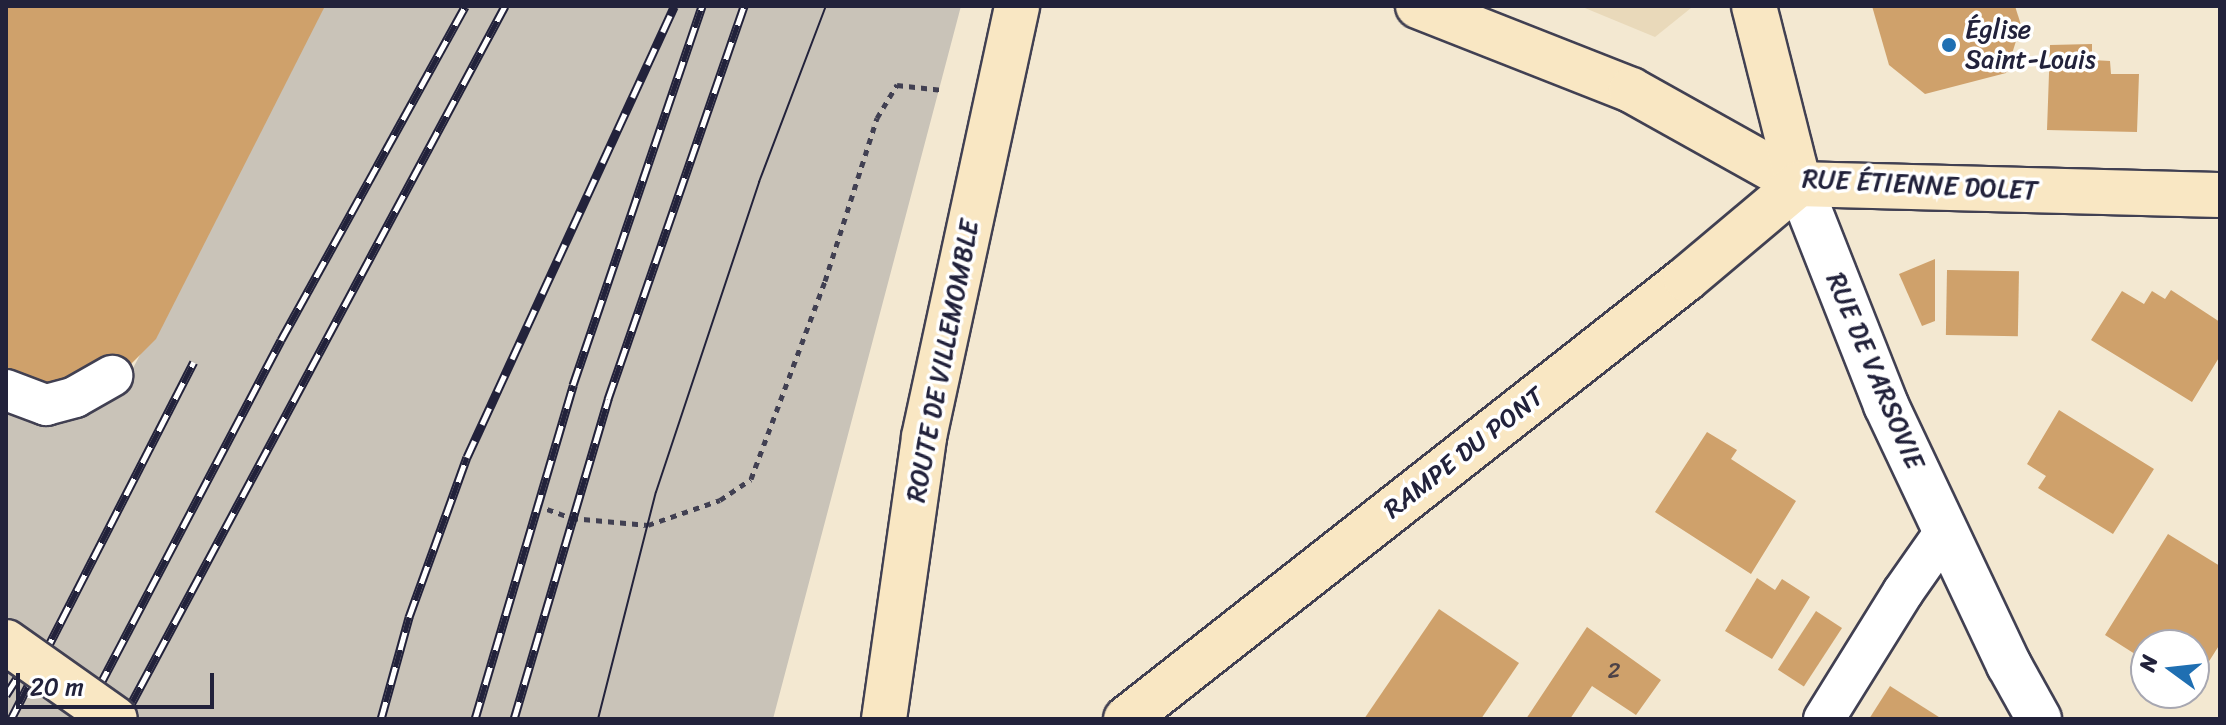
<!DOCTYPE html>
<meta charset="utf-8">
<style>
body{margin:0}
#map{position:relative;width:2226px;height:725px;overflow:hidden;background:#f3e8d1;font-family:Sriracha,sans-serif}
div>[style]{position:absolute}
.built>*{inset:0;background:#e9d9ba}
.industrial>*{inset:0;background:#c9c3b8}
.building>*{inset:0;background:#cfa16b;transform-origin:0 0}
.path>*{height:5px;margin-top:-2.5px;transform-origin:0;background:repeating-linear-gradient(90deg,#414052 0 6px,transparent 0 12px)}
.roads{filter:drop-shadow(2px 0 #414052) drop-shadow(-2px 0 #414052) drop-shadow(0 2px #414052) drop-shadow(0 -2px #414052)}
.lane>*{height:40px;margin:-20px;padding:0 20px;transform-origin:20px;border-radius:20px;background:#fff}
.street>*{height:44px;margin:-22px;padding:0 22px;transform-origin:22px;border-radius:22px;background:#fff}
.secondary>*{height:44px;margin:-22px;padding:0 22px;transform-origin:22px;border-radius:22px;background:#f9e7c3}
.tram>*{height:2px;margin:-1px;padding:0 1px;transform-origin:1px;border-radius:1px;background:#22223b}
.rail>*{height:9px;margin-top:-4.5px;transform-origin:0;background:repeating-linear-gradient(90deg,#fff 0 18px,#22223b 0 36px);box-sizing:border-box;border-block:2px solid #22223b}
.bridges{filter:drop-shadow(2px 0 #414052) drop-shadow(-2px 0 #414052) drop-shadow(0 2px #414052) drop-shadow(0 -2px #414052)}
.secondary-bridge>*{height:44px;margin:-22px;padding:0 22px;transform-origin:22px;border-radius:22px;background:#f9e7c3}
.dots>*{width:22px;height:22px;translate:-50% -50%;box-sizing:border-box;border:4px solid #fff;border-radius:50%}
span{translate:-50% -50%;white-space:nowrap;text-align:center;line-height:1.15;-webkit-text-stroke:7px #fff;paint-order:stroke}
.number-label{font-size:22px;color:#4d4247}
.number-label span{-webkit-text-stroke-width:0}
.poi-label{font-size:26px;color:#22223b}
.left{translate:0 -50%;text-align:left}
.street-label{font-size:26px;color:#22223b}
.frame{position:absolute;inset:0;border:8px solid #22223b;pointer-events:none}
.north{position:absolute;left:2130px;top:629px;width:80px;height:80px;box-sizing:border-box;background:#fff;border:2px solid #a7a7b1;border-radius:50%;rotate:285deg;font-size:22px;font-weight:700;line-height:32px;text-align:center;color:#22223b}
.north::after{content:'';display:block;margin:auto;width:28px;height:36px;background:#1f6fb2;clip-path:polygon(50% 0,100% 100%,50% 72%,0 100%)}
.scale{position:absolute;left:16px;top:673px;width:198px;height:36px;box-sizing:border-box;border:4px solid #22223b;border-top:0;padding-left:10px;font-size:24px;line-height:28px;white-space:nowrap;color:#22223b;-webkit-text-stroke:6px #fff;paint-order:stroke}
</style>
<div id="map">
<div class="built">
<div style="clip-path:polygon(1580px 6px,1691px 6px,1691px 8px,1655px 37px)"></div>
</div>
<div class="industrial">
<div style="clip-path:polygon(322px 6px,961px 6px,773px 719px,6px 719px,6px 376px,49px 399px,131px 372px)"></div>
</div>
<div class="building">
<div style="clip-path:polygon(6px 6px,325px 6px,156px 339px,129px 366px,62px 386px,38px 382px,6px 368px)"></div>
<div style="clip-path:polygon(1872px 6px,2015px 6px,2021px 25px,2006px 73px,1925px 94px,1889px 65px)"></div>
<div style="clip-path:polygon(2092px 44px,2092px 60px,2110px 61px,2111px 74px,2139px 74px,2137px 132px,2047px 130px,2050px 45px)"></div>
<div style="clip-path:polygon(1935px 259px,1935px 321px,1922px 326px,1899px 274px)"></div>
<div style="left:1947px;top:270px;width:72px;height:65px;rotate:1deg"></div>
<div style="clip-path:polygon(2171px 290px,2220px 322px,2220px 356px,2192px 402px,2091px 340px,2122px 291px,2144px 304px,2152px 291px,2165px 299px)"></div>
<div style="clip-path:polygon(2059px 410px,2154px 469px,2113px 534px,2038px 488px,2046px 476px,2027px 464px)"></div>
<div style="clip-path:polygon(1707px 432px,1737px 450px,1731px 459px,1796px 501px,1751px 574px,1655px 512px)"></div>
<div style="clip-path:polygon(2168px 534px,2220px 566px,2220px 644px,2194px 685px,2194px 645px,2146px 645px,2146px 661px,2105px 635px)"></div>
<div style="clip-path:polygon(1757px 578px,1775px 590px,1782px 579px,1810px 597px,1772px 659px,1725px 631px)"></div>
<div style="clip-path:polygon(1439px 609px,1519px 663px,1481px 719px,1364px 719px)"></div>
<div style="left:1816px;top:611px;width:31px;height:70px;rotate:33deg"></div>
<div style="clip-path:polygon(1587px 627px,1661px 680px,1636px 715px,1592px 686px,1570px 719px,1526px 719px)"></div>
<div style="clip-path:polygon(1890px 686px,1942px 719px,1869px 719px)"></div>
</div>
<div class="path">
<div style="left:536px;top:505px;width:38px;rotate:20deg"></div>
<div style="left:572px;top:518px;width:76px;rotate:5.3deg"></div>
<div style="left:648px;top:525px;width:76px;rotate:-19.1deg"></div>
<div style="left:720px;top:500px;width:37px;rotate:-34deg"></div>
<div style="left:751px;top:479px;width:211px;rotate:-69.5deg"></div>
<div style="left:825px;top:281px;width:171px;rotate:-72.3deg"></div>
<div style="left:877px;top:118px;width:39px;rotate:-59deg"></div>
<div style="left:897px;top:85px;width:46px;rotate:6.2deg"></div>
</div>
<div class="roads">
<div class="lane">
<div style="left:6px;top:390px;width:43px;rotate:20.6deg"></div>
<div style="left:46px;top:405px;width:30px;rotate:-15deg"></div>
<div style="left:75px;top:397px;width:43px;rotate:-29.6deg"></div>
<div style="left:1824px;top:719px;width:150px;rotate:-58.1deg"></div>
<div style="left:1903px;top:592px;width:73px;rotate:-55deg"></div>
</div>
<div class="street">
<div style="left:1799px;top:184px;width:238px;rotate:68.5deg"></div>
<div style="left:1886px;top:405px;width:288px;rotate:64.7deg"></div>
<div style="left:2009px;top:665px;width:62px;rotate:60.9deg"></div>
</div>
<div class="secondary">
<div style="left:1418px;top:6px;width:229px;rotate:21.5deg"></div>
<div style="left:1631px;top:90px;width:193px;rotate:29.2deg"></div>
<div style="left:1799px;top:184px;width:421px;rotate:1.5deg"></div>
<div style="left:1754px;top:6px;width:184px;rotate:75.8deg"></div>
<div style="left:884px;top:719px;width:285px;rotate:-81.9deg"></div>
<div style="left:924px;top:437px;width:441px;rotate:-77.8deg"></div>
<div style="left:1126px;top:719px;width:712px;rotate:-38.16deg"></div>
<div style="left:1686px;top:279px;width:148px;rotate:-40.1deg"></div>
</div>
</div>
<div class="tram">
<div style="left:598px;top:719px;width:234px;rotate:-75.7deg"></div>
<div style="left:656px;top:492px;width:327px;rotate:-71.6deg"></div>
<div style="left:759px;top:182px;width:188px;rotate:-69.2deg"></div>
</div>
<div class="rail">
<div style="left:6px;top:695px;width:56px;rotate:-57.4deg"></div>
<div style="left:11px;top:719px;width:401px;rotate:-62.9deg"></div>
<div style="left:82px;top:719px;width:428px;rotate:-62.3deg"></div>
<div style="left:281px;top:340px;width:381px;rotate:-61.1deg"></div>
<div style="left:123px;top:719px;width:809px;rotate:-61.82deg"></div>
<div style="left:381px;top:719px;width:106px;rotate:-74.6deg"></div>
<div style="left:409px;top:617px;width:170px;rotate:-70.1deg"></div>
<div style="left:467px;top:457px;width:496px;rotate:-65.3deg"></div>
<div style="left:475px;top:719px;width:348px;rotate:-73.6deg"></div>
<div style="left:573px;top:385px;width:400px;rotate:-71.2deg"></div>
<div style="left:514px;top:719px;width:334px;rotate:-73.6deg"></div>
<div style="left:608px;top:399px;width:416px;rotate:-70.9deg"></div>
</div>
<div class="bridges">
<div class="secondary-bridge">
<div style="left:6px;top:642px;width:133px;rotate:35.2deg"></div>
</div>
</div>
<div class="dots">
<div style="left:1949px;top:45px;background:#1f6fb2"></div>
</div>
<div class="number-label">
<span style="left:1614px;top:671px">2</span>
</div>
<div class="poi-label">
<span class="left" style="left:1965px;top:45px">Église<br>Saint-Louis</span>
</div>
<div class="street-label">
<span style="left:1920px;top:185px;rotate:3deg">RUE ÉTIENNE DOLET</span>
<span style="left:943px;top:361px;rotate:-79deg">ROUTE DE VILLEMOMBLE</span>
<span style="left:1875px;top:371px;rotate:67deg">RUE DE VARSOVIE</span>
<span style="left:1464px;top:453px;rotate:-38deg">RAMPE DU PONT</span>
</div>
<div class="frame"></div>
<div class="north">N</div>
<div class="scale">20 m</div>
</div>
